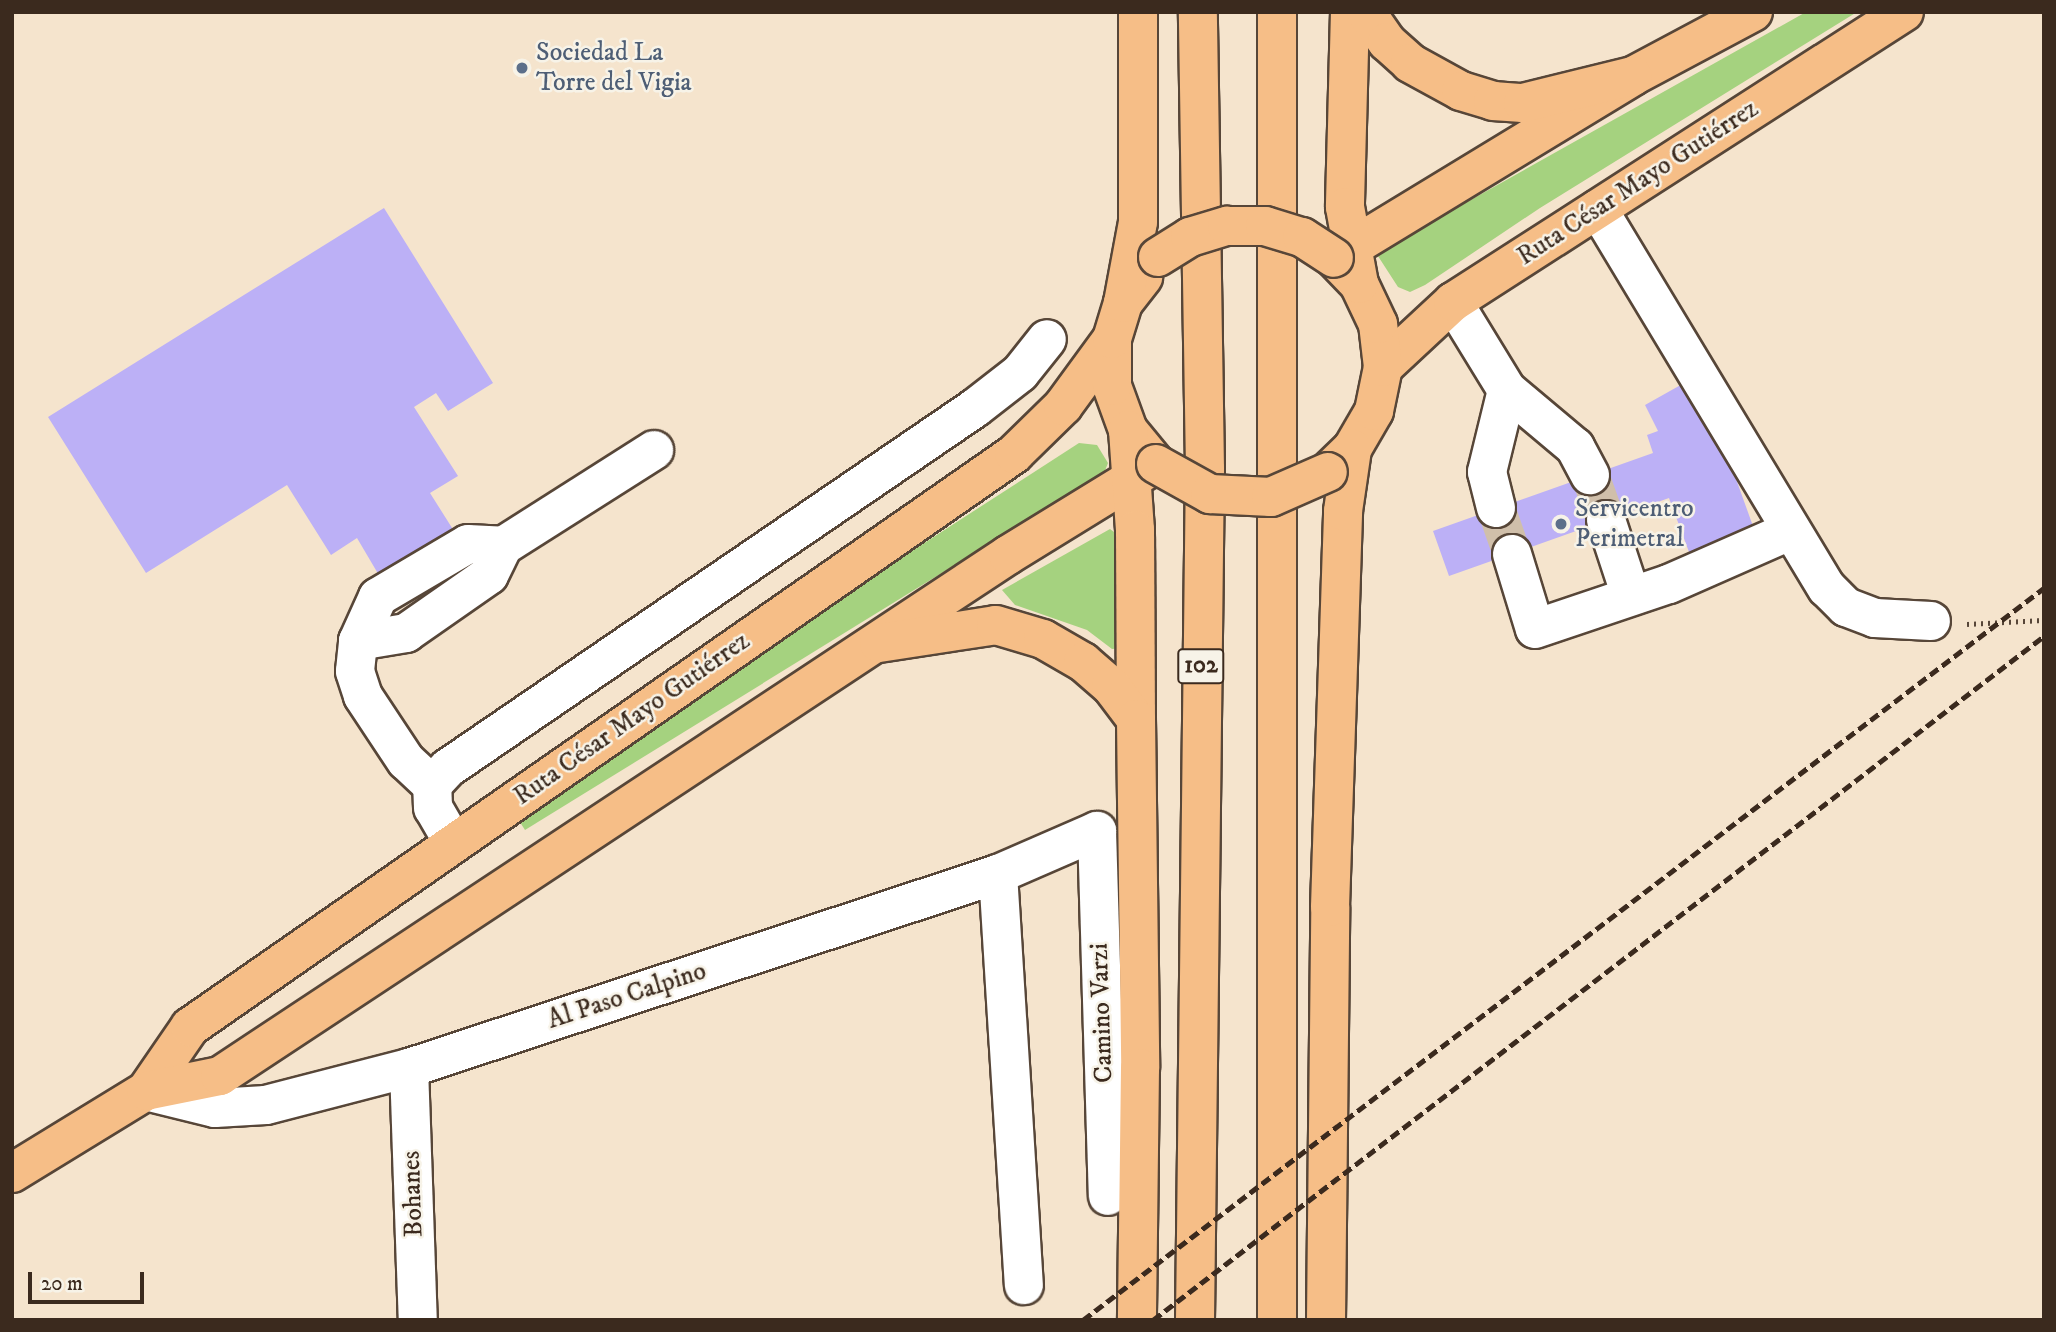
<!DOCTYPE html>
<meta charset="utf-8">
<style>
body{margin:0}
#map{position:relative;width:2056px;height:1332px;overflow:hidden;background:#f5e4cd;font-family:"IM FELL DW Pica",serif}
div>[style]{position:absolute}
.green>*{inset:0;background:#a5d27f}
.building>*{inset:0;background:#bcb0f6}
.minor-tunnel>*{height:38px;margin-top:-19px;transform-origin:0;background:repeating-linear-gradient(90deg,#d0bfaa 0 38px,transparent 0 57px)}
.path>*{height:4.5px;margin-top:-2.25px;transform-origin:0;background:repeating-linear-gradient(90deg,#574638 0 2px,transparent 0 7px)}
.roads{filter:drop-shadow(2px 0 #574638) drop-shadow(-2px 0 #574638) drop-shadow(0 2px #574638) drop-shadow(0 -2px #574638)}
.minor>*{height:38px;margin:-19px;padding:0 19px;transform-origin:19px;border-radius:19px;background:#fff}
.major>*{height:38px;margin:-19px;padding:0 19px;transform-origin:19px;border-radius:19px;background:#f6be87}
.highway>*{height:38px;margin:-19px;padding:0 19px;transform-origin:19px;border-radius:19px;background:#f6be87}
.rail>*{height:5px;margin-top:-2.5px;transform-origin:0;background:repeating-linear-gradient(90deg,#3b2a1e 0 10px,transparent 0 15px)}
.bridges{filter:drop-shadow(2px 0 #574638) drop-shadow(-2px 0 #574638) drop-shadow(0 2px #574638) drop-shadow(0 -2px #574638)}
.major-bridge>*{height:38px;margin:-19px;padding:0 19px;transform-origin:19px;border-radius:19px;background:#f6be87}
.dots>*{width:19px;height:19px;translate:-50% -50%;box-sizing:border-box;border:4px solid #f7f3e8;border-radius:50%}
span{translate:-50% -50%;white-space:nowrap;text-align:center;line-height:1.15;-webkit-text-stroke:5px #f7f3e8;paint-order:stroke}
.shield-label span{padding:2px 5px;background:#f7f3e8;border:2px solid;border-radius:5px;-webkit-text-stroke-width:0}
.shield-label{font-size:24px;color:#3b2a1e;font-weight:700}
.service-label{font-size:26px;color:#4e5e75}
.left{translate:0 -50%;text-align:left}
.street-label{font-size:26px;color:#3b2a1e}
.frame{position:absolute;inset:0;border:14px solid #3b2a1e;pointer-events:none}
.scale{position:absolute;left:28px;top:1272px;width:116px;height:32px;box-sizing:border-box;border:4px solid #3b2a1e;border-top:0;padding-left:9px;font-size:21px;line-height:24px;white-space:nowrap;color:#3b2a1e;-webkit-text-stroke:5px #f7f3e8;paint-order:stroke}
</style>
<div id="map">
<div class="green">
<div style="clip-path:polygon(1806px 12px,1857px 12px,1540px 208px,1425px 285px,1410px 292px,1398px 287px,1376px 253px)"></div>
<div style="clip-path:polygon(1079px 443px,1097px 445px,1108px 463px,1104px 473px,525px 830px,518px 819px,748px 657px)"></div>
<div style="clip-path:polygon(1110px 529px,1123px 539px,1125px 648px,1112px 649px,1087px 630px,1015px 605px,1002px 590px)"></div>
</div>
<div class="building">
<div style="clip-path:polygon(384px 208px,493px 383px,448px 411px,436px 393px,414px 407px,458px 476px,430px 493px,454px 531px,380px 577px,357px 538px,331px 555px,287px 485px,146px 573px,48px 417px)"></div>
<div style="clip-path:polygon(1686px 382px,1712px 412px,1754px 529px,1689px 552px,1669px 498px,1449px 576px,1433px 531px,1653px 453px,1647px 435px,1658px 431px,1645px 405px)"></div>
</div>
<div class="minor-tunnel">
<div style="left:1590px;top:475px;width:48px;rotate:70.4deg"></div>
<div style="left:1496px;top:508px;width:49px;rotate:70.8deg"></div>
</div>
<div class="path">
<div style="left:1967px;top:624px;width:77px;rotate:-3deg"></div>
</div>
<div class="roads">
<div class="minor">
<div style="left:1598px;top:209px;width:443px;rotate:58.9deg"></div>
<div style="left:1827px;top:588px;width:27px;rotate:45deg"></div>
<div style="left:1846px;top:607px;width:31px;rotate:21deg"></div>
<div style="left:1875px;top:618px;width:56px;rotate:3.1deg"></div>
<div style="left:1453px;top:302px;width:103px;rotate:58.5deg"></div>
<div style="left:1507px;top:390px;width:89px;rotate:40deg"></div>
<div style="left:1575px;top:447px;width:32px;rotate:62deg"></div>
<div style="left:1496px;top:508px;width:37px;rotate:-104deg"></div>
<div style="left:1487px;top:472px;width:84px;rotate:-76.3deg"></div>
<div style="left:1606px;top:520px;width:80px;rotate:71.8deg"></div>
<div style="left:1512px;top:554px;width:78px;rotate:73deg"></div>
<div style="left:1535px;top:629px;width:141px;rotate:-18.6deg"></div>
<div style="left:1669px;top:584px;width:132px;rotate:-23.7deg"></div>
<div style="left:358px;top:641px;width:49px;rotate:-9.5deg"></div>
<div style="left:406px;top:633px;width:101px;rotate:-34.9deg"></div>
<div style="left:489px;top:575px;width:32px;rotate:-64deg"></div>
<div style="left:503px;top:546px;width:179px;rotate:-32.4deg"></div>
<div style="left:432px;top:785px;width:35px;rotate:-137deg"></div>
<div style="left:406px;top:761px;width:78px;rotate:-123.5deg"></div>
<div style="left:363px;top:696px;width:26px;rotate:-108deg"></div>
<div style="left:355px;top:671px;width:30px;rotate:-84deg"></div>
<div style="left:358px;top:641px;width:48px;rotate:-65.6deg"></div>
<div style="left:378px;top:597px;width:104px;rotate:-30.5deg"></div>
<div style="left:468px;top:544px;width:35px;rotate:3deg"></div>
<div style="left:453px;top:842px;width:39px;rotate:-120deg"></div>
<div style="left:433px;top:808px;width:23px;rotate:-92deg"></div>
<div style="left:432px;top:785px;width:23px;rotate:-47deg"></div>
<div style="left:448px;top:768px;width:638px;rotate:-34.34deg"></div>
<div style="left:975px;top:408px;width:57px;rotate:-37.9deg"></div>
<div style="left:1020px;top:373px;width:43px;rotate:-51.5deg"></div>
<div style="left:998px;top:874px;width:412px;rotate:86.4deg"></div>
<div style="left:409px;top:1068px;width:252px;rotate:88deg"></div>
<div style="left:146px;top:1091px;width:71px;rotate:13.8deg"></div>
<div style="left:215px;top:1108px;width:51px;rotate:-3.4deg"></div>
<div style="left:266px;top:1105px;width:148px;rotate:-14.5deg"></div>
<div style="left:409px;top:1068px;width:620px;rotate:-18.23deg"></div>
<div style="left:998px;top:874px;width:108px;rotate:-23.5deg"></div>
<div style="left:1097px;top:831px;width:365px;rotate:88.3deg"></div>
</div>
<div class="major">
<div style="left:1383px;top:367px;width:96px;rotate:-42.9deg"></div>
<div style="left:1453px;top:302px;width:536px;rotate:-32.74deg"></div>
<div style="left:1329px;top:471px;width:32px;rotate:-44deg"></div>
<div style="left:1352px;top:449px;width:44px;rotate:-59.9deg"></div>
<div style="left:1374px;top:411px;width:45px;rotate:-78.4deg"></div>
<div style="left:1383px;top:367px;width:43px;rotate:-96.6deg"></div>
<div style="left:1378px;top:324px;width:44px;rotate:-115.4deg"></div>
<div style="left:1359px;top:284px;width:36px;rotate:-134deg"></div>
<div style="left:1334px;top:258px;width:350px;rotate:-31.3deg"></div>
<div style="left:1633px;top:76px;width:136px;rotate:-28.1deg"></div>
<div style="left:146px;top:1091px;width:78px;rotate:-55.5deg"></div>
<div style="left:190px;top:1027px;width:1004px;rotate:-34.81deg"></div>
<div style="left:1014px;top:454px;width:69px;rotate:-44.4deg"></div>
<div style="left:1063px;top:406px;width:83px;rotate:-53.8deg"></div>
<div style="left:12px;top:1173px;width:157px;rotate:-31.5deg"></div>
<div style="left:146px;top:1091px;width:76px;rotate:-11.5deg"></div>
<div style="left:220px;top:1076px;width:945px;rotate:-33.47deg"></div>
<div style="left:1008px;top:555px;width:174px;rotate:-31.6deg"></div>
<div style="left:1156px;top:464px;width:44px;rotate:-129.5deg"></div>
<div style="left:1128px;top:430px;width:47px;rotate:-110deg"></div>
<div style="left:1112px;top:386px;width:47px;rotate:-90deg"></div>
<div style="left:1112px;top:339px;width:38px;rotate:-73deg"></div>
<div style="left:1123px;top:303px;width:33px;rotate:-52deg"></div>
</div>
<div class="highway">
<div style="left:1277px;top:12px;width:1308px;rotate:90deg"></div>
<div style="left:1350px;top:12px;width:195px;rotate:91.5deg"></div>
<div style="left:1345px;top:207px;width:78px;rotate:79.7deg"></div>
<div style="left:1366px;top:12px;width:37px;rotate:55deg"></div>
<div style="left:1387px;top:42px;width:31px;rotate:42deg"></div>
<div style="left:1410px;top:63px;width:58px;rotate:28.8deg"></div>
<div style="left:1461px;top:91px;width:34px;rotate:17deg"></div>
<div style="left:1493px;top:101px;width:30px;rotate:4deg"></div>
<div style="left:1523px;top:103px;width:113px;rotate:-13.8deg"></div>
<div style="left:1123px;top:303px;width:82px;rotate:-79.5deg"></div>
<div style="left:1138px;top:222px;width:210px;rotate:-90deg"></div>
<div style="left:1128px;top:430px;width:100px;rotate:86deg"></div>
<div style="left:1135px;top:530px;width:189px;rotate:89.7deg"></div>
<div style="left:879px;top:643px;width:118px;rotate:-8.7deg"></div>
<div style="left:996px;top:625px;width:49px;rotate:16.6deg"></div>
<div style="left:1043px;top:639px;width:46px;rotate:29.9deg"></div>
<div style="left:1083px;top:662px;width:37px;rotate:41deg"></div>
<div style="left:1111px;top:686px;width:41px;rotate:52.9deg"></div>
<div style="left:1136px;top:719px;width:349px;rotate:89.3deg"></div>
<div style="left:1140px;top:1068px;width:252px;rotate:90.7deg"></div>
<div style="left:1195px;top:1320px;width:851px;rotate:-89.33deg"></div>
<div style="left:1205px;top:469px;width:457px;rotate:-90.9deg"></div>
<div style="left:1326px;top:1320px;width:413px;rotate:-89.4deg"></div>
<div style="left:1330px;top:907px;width:396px;rotate:-88.1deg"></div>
<div style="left:1343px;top:511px;width:63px;rotate:-81.7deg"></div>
</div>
</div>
<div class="rail">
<div style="left:1083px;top:1320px;width:1208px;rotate:-37.3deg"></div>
<div style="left:1153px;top:1320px;width:1123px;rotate:-37.51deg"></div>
</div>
<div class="bridges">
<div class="major-bridge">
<div style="left:1158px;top:257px;width:38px;rotate:-32deg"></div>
<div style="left:1190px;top:237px;width:39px;rotate:-17deg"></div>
<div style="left:1227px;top:226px;width:38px"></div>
<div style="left:1265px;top:226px;width:39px;rotate:17deg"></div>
<div style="left:1302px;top:237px;width:38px;rotate:33deg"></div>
<div style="left:1156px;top:464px;width:62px;rotate:29.1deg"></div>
<div style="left:1210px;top:494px;width:61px;rotate:2.8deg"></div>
<div style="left:1271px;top:497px;width:62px;rotate:-23.7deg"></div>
</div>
</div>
<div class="dots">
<div style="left:522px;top:68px;background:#5c6f8a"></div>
<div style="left:1561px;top:524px;background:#5c6f8a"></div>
</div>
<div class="shield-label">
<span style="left:1201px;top:666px">102</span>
</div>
<div class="service-label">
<span class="left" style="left:536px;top:68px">Sociedad La<br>Torre del Vigia</span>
<span class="left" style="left:1575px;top:524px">Servicentro<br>Perimetral</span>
</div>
<div class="street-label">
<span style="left:1638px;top:183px;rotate:-33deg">Ruta César Mayo Gutiérrez</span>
<span style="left:632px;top:719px;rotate:-35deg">Ruta César Mayo Gutiérrez</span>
<span style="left:627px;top:996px;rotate:-18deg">Al Paso Calpino</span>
<span style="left:1102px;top:1013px;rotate:-92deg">Camino Varzi</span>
<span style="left:413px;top:1194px;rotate:-92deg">Bohanes</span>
</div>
<div class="frame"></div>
<div class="scale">20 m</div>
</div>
